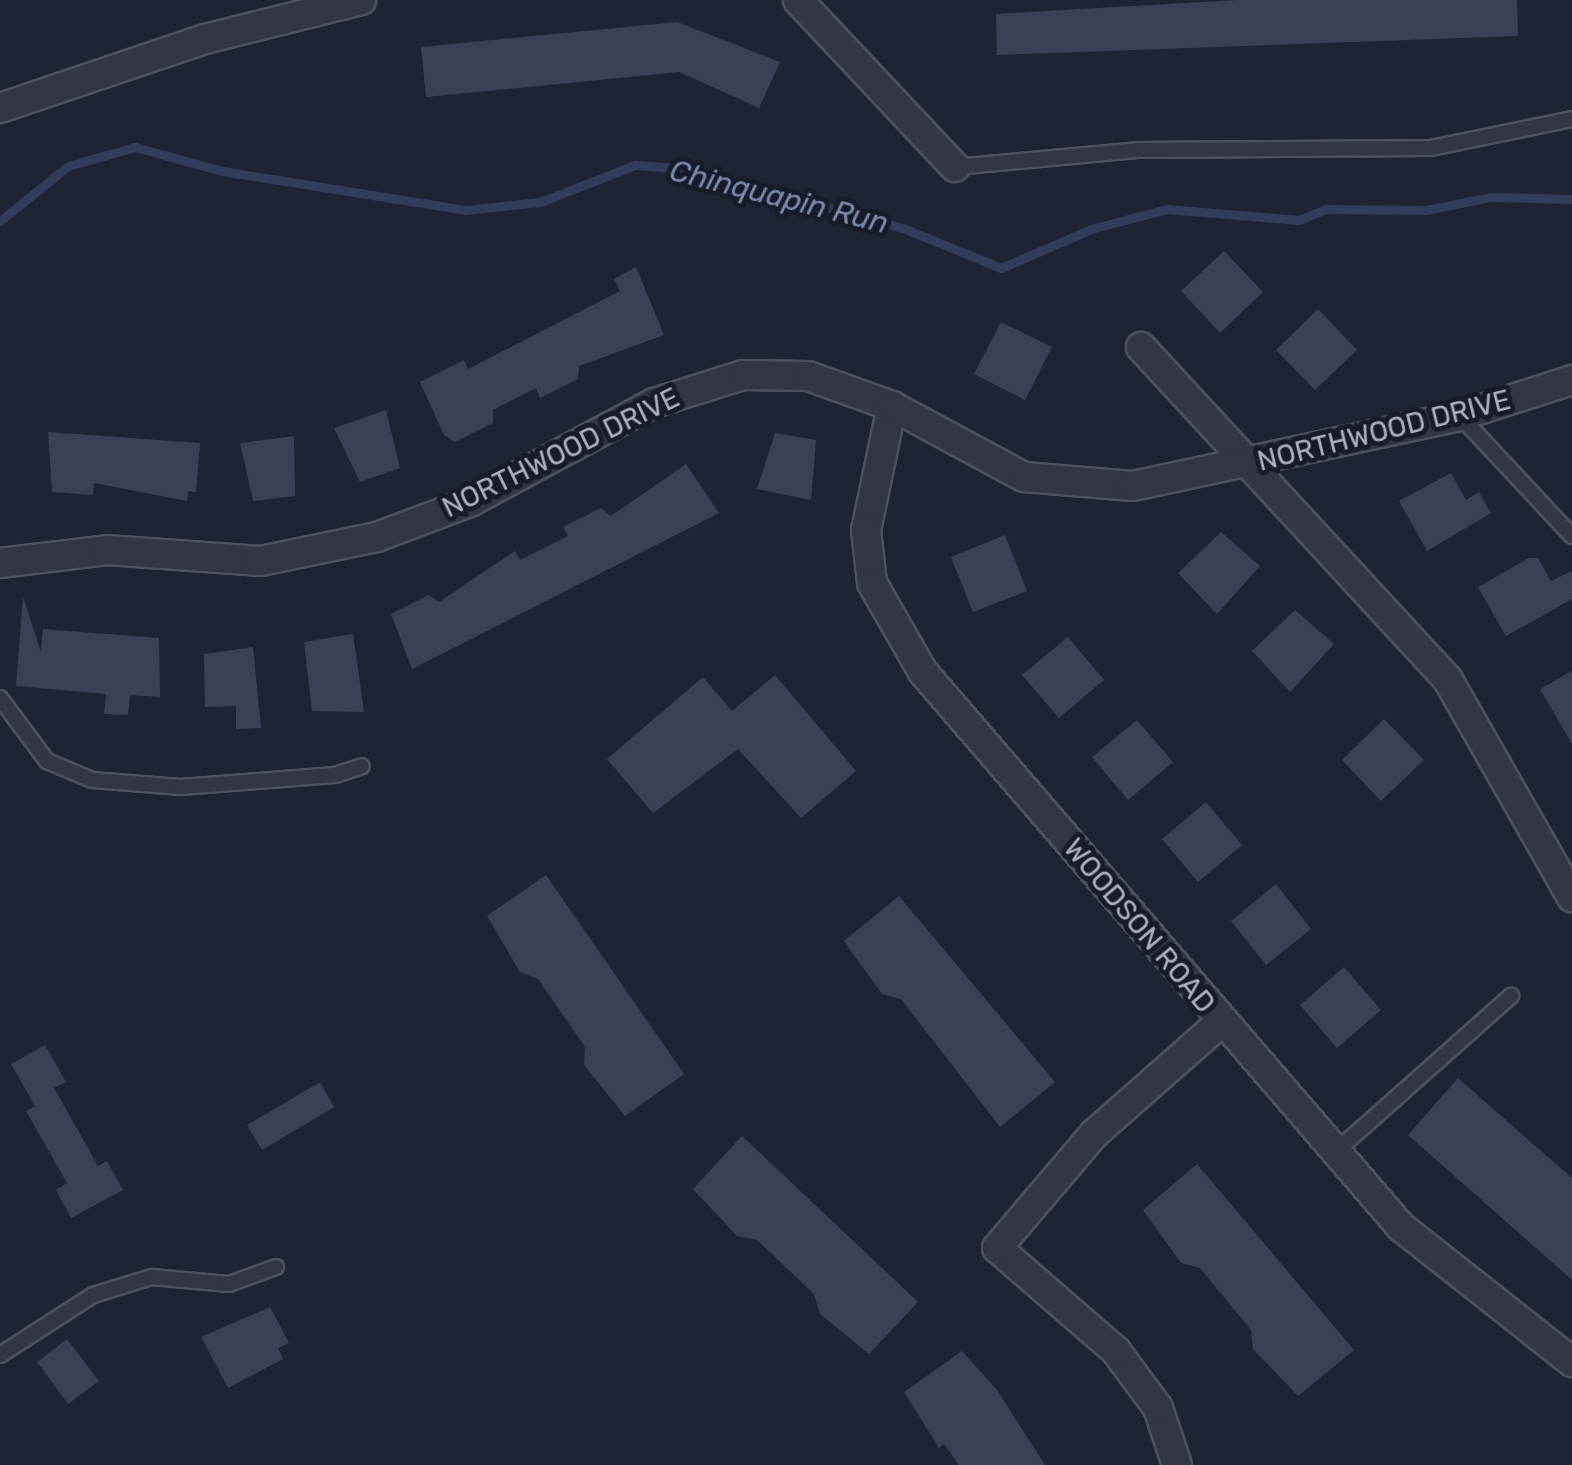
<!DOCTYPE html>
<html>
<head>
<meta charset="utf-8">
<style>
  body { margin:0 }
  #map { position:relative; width:1572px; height:1465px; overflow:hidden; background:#1f2434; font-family:Rubik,sans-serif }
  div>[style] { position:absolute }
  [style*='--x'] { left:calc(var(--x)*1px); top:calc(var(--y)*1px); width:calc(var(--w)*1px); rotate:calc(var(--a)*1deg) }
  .stream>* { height:9px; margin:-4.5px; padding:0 4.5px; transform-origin:4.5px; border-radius:4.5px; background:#333c5b }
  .building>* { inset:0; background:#3b4155 }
  .roads { filter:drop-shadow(2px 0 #4d5160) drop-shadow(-2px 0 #4d5160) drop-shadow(0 2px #4d5160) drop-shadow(0 -2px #4d5160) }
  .lane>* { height:14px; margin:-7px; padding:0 7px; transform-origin:7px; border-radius:7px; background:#323645 }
  .street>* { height:28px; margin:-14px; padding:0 14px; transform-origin:14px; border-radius:14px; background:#323645 }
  span { translate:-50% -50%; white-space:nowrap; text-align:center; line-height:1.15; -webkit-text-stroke:10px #181c29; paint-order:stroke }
  .street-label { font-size:28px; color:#acb0c2 }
  .water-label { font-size:30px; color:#7c88af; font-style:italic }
</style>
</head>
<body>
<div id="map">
  <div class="stream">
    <div style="--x:0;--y:221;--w:87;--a:-39"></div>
    <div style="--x:68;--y:166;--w:70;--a:-15.8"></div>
    <div style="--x:135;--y:147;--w:90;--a:15.4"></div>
    <div style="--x:222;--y:171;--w:247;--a:9.1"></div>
    <div style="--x:466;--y:210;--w:74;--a:-6.2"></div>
    <div style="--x:540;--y:202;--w:102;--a:-21.3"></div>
    <div style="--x:635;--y:165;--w:56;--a:4.1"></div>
    <div style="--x:691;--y:169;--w:220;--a:15.6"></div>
    <div style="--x:903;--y:228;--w:106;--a:22.2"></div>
    <div style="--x:1001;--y:268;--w:98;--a:-23.4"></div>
    <div style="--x:1091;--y:229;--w:79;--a:-14.7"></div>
    <div style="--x:1167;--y:209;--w:132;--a:4.8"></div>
    <div style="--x:1299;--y:220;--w:29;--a:-22"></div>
    <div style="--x:1326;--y:209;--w:100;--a:0.6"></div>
    <div style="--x:1426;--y:210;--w:65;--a:-11.5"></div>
    <div style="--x:1490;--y:197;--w:82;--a:1.4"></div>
  </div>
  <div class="building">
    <div style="clip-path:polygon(1237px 0,1517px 0,1518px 36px,997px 55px,996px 14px)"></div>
    <div style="clip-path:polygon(677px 22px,780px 62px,759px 108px,679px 72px,426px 97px,421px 47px)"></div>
    <div style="clip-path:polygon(1224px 251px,1263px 292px,1220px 333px,1181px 291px)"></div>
    <div style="clip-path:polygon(636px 267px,664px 335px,579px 366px,578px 379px,540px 398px,536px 388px,493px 410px,493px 423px,455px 442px,444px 435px,420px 382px,464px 360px,468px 369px,620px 291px,614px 279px)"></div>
    <div style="clip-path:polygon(1318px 309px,1357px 350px,1315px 390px,1276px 350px)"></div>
    <div style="clip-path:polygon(1001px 322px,1052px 347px,1025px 400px,974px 374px)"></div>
    <div style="clip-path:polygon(386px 410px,400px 468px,360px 482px,334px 428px)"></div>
    <div style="clip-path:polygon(48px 432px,200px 443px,196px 492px,188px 491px,187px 501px,94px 483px,93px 495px,52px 492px)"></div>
    <div style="clip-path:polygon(775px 433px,816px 440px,811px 500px,757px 489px)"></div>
    <div style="clip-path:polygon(294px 436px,295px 496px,253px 501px,240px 443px)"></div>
    <div style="clip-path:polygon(686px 464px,719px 513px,412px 669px,391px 614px,429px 595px,439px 602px,515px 551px,520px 560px,568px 536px,563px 527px,601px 508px,611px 516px)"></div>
    <div style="clip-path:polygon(1451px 473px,1466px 500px,1479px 492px,1491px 513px,1427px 551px,1399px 501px)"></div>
    <div style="clip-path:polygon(1221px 532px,1260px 566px,1217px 614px,1178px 573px)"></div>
    <div style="clip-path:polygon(1005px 535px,1027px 591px,973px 612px,951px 557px)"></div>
    <div style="clip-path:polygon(1529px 558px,1538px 558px,1551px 581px,1572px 571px,1572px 599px,1506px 636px,1478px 587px)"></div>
    <div style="clip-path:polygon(23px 597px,41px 652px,43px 629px,159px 638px,160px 697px,130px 695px,128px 715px,104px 714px,106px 694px,16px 686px)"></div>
    <div style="clip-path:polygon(1295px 610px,1334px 644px,1290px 692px,1252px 651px)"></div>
    <div style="clip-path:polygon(353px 634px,364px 712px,312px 711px,304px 642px)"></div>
    <div style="clip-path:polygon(1068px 637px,1104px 680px,1059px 718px,1022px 675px)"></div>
    <div style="clip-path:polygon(253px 647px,261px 728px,236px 729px,236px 706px,205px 707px,204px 654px)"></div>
    <div style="clip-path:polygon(1572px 671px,1572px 744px,1540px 689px)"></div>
    <div style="clip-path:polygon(775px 675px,856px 771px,801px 818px,738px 749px,653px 813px,607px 759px,703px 677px,732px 711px)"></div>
    <div style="clip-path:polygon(1384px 719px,1424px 760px,1381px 801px,1342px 760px)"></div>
    <div style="clip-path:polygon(1137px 720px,1173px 762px,1128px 800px,1092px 757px)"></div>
    <div style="clip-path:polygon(1206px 802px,1242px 845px,1198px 882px,1162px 839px)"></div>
    <div style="clip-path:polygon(546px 875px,684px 1074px,625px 1116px,584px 1065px,585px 1047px,561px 1012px,538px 979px,520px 972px,487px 916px)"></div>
    <div style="clip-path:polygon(1276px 884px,1311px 929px,1266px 965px,1231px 921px)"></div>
    <div style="clip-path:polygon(899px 896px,1055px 1082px,1000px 1127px,901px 999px,882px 994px,844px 941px)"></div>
    <div style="clip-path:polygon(1344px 967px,1381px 1010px,1337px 1048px,1300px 1005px)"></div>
    <div style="clip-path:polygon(45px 1045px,66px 1082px,54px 1088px,98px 1166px,107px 1161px,123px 1190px,71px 1218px,56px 1190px,67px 1183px,26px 1111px,35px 1106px,11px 1064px)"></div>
    <div style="clip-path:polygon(1458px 1078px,1572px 1178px,1572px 1280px,1408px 1135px)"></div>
    <div style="clip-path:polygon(320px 1082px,334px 1107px,262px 1150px,247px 1125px)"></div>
    <div style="clip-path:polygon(742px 1136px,918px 1302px,869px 1354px,820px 1314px,814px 1294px,757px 1240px,737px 1236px,693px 1189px)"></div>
    <div style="clip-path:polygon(1197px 1164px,1354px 1350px,1298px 1396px,1253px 1349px,1251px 1330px,1200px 1268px,1181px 1263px,1143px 1210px)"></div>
    <div style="clip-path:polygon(270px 1307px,289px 1343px,278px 1348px,283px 1359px,228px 1388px,201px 1337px)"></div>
    <div style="clip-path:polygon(67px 1339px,99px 1381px,68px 1404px,37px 1362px)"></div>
    <div style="clip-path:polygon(962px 1351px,997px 1390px,1045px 1465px,959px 1465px,944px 1444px,939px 1448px,904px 1392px)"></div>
  </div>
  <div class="roads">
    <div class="lane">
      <div style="--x:955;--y:167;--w:183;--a:-5.3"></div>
      <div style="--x:1137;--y:150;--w:294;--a:-0.4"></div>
      <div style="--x:1431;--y:148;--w:144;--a:-11.6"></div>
      <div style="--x:1460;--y:416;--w:164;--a:47"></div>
      <div style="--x:0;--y:698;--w:79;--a:53.3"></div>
      <div style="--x:47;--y:761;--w:49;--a:22.9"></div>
      <div style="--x:92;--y:780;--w:89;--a:4.5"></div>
      <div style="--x:181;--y:787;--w:154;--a:-4.5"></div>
      <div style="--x:335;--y:775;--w:28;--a:-18"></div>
      <div style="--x:1334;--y:1153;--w:237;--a:-41.6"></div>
      <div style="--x:0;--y:1355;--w:111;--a:-32.8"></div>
      <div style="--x:93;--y:1295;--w:62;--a:-17"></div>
      <div style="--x:152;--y:1277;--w:77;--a:5.2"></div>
      <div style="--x:229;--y:1284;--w:50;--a:-19.9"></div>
    </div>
    <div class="street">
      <div style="--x:798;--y:0;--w:229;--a:46.8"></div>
      <div style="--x:0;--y:108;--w:216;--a:-18.6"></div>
      <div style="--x:205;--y:39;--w:161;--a:-14"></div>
      <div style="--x:1141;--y:347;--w:453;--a:47.3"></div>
      <div style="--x:1448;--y:680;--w:250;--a:60.3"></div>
      <div style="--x:892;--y:406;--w:127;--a:101.8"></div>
      <div style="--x:866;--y:530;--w:53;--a:83.5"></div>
      <div style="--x:872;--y:583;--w:103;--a:60.2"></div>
      <div style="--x:923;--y:672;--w:732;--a:49.26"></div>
      <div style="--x:1401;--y:1227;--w:218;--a:38.3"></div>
      <div style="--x:0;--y:563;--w:108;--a:-6.9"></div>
      <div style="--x:107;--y:550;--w:154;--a:4.1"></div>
      <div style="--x:261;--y:561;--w:118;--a:-11.7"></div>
      <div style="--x:377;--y:537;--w:99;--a:-20.6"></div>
      <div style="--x:470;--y:502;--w:209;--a:-28.3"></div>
      <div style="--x:654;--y:403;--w:93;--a:-17.5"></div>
      <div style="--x:743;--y:375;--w:65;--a:0.9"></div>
      <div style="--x:808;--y:376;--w:89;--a:19.7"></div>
      <div style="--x:892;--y:406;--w:150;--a:28.3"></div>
      <div style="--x:1024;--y:477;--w:109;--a:4.7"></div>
      <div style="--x:1133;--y:486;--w:334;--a:-12.1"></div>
      <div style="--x:1460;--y:416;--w:118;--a:-17.8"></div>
      <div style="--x:1177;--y:1465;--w:60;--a:-108.4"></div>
      <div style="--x:1158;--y:1408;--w:71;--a:-126.4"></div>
      <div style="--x:1116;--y:1351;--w:157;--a:-139.1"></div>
      <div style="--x:997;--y:1248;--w:150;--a:-49.6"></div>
      <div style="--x:1094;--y:1134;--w:169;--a:-41.4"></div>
    </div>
  </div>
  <div class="street-label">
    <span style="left:1384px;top:431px;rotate:-14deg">NORTHWOOD DRIVE</span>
    <span style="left:561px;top:453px;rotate:-26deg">NORTHWOOD DRIVE</span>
    <span style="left:1139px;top:926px;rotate:50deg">WOODSON ROAD</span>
  </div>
  <div class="water-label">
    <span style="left:779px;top:197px;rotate:14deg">Chinquapin Run</span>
  </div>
</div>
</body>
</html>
